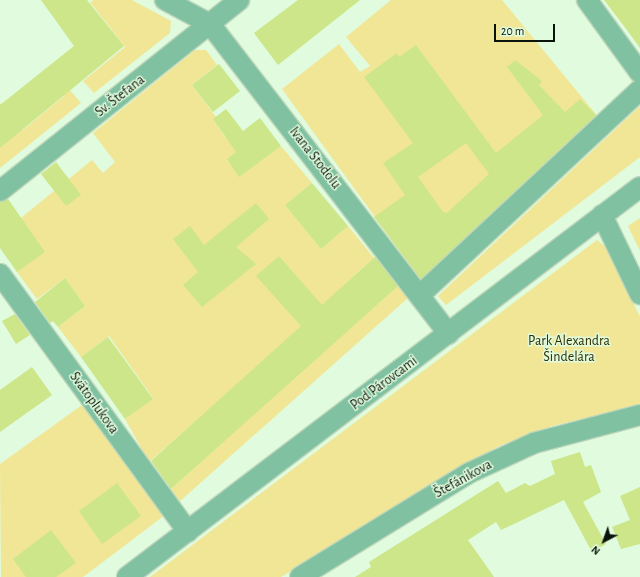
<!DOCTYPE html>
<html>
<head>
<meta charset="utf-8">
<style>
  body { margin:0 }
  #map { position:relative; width:640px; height:577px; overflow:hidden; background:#e0fbdd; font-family:"Alegreya Sans",sans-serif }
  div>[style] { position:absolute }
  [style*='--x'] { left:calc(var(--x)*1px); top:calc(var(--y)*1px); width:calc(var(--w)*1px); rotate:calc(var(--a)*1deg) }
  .green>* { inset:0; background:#f1e696 }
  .building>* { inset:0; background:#cce689 }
  .roads { filter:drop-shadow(1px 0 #bed6bb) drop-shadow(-1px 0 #bed6bb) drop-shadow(0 1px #bed6bb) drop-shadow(0 -1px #bed6bb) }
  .street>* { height:20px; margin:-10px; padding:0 10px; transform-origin:10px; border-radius:10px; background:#7fc1a1 }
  span { translate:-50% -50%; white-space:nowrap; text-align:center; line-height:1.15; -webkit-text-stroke:3px #e0fbdd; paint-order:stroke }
  .street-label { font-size:14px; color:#0b140a }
  .park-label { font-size:14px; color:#342e01 }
  .north { position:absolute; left:584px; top:521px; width:40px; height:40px; -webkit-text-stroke:3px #e0fbdd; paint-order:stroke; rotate:221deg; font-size:11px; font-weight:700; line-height:16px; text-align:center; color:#0b140a }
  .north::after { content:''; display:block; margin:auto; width:14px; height:18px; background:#0b140a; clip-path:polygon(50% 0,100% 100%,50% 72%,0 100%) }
  .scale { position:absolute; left:494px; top:24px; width:61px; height:18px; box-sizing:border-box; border:2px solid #0b140a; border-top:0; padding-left:5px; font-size:12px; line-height:14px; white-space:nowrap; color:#0b140a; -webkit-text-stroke:3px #e0fbdd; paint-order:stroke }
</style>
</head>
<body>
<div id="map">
  <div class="green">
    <div style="clip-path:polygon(94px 0,132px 0,171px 21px,170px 33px,94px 93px,83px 81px,125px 47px,90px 2px)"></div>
    <div style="clip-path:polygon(391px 0,502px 0,599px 118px,509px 198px,511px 202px,423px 283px,282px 89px,339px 44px,360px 72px,370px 66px,346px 37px)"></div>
    <div style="clip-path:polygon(195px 50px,206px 50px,217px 65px,192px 85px,216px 117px,213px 119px,225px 137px,240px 149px,227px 159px,239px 176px,281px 146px,312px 183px,285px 205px,321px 249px,348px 226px,374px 258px,345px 284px,368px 312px,399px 285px,409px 297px,179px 502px,170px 490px,221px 444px,198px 419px,149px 462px,125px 419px,153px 398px,109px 336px,81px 357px,58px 327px,85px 306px,65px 278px,37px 299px,17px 272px,21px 218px,92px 160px,103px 173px,115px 162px,93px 133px)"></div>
    <div style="clip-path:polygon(51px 68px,81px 103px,0 168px,0 103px,23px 130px,64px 96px,43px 70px)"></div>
    <div style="clip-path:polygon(640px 106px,640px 157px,446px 305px,438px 296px)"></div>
    <div style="clip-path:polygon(640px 218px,640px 251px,628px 226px)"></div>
    <div style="clip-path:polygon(597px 240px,607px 248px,640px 317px,640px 405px,552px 426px,499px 446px,281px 577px,150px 577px)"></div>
    <div style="clip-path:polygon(82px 405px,165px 515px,83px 577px,1px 577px,0 464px)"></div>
  </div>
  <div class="building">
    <div style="clip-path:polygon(41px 0,87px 0,124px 46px,0 148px,0 105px,74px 46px)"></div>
    <div style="clip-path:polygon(298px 0,360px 0,278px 65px,254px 33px)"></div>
    <div style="clip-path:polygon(604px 0,640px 0,640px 48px,627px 30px)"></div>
    <div style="clip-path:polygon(evenodd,416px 45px,496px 153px,543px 115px,507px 67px,515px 60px,542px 81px,539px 85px,565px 112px,580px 99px,596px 115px,421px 279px,374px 217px,405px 195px,383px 163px,413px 143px,364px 77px,397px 53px,399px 57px,416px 45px,466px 143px,489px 174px,447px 213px,443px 212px,418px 177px,466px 143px)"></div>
    <div style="clip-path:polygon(219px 64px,240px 91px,213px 112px,192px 85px)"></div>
    <div style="clip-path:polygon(226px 109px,243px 131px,260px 118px,281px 146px,239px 177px,227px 159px,236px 152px,213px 119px)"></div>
    <div style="clip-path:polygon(56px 162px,81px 195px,66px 206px,41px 174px)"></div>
    <div style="clip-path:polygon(312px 183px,348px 226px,321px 249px,285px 205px)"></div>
    <div style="clip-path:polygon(8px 199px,45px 252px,17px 272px,0 248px,0 202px)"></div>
    <div style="clip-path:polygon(256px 203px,269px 219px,236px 247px,256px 264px,202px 307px,183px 285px,198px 272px,173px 239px,190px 226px,204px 245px)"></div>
    <div style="clip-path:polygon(279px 256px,322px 305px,375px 257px,398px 286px,171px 489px,151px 461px,301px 326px,256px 276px)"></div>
    <div style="clip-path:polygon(65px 278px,85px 306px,58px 327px,53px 321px,50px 323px,35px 302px)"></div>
    <div style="clip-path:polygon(15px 314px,30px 335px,16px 344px,2px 321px)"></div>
    <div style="clip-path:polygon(108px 337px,153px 399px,125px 419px,81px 357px)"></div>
    <div style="clip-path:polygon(32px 367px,52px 395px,0 432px,0 390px)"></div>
    <div style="clip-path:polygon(580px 452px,585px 467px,591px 465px,601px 492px,583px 502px,606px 544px,592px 552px,564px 500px,501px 530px,496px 522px,468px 540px,494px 577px,355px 577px,371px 567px,369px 562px,498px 481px,506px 493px,525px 483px,530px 486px,555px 474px,551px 461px)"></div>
    <div style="clip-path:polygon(117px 483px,141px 516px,102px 544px,79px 511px)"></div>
    <div style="clip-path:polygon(640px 487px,640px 544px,621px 549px,612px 527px,630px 520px,620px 496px)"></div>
    <div style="clip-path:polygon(51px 530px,76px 563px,56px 577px,26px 577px,13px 559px)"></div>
  </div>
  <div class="roads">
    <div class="street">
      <div style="--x:165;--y:0;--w:51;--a:28.1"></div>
      <div style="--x:210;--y:24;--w:391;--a:52.4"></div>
      <div style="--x:587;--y:0;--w:90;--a:54"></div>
      <div style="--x:0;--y:191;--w:306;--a:-38.6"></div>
      <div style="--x:602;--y:215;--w:88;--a:64.3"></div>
      <div style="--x:0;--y:274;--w:319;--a:53.9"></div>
      <div style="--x:421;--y:294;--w:299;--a:-43"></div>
      <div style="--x:127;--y:577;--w:644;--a:-37.24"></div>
      <div style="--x:300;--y:577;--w:198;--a:-31.6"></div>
      <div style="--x:469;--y:473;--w:72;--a:-24.8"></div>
      <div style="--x:534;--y:443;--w:110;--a:-14.8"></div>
    </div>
  </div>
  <div class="street-label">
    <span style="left:120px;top:96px;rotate:-38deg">Sv. Štefana</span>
    <span style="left:315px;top:158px;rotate:52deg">Ivana Stodolu</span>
    <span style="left:384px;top:383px;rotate:-37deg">Pod Párovcami</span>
    <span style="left:94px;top:403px;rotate:54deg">Svätoplukova</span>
    <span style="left:463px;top:479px;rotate:-29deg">Štefánikova</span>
  </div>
  <div class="park-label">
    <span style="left:569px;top:349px">Park Alexandra<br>Šindelára</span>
  </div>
  <div class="north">N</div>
  <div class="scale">20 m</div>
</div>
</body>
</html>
